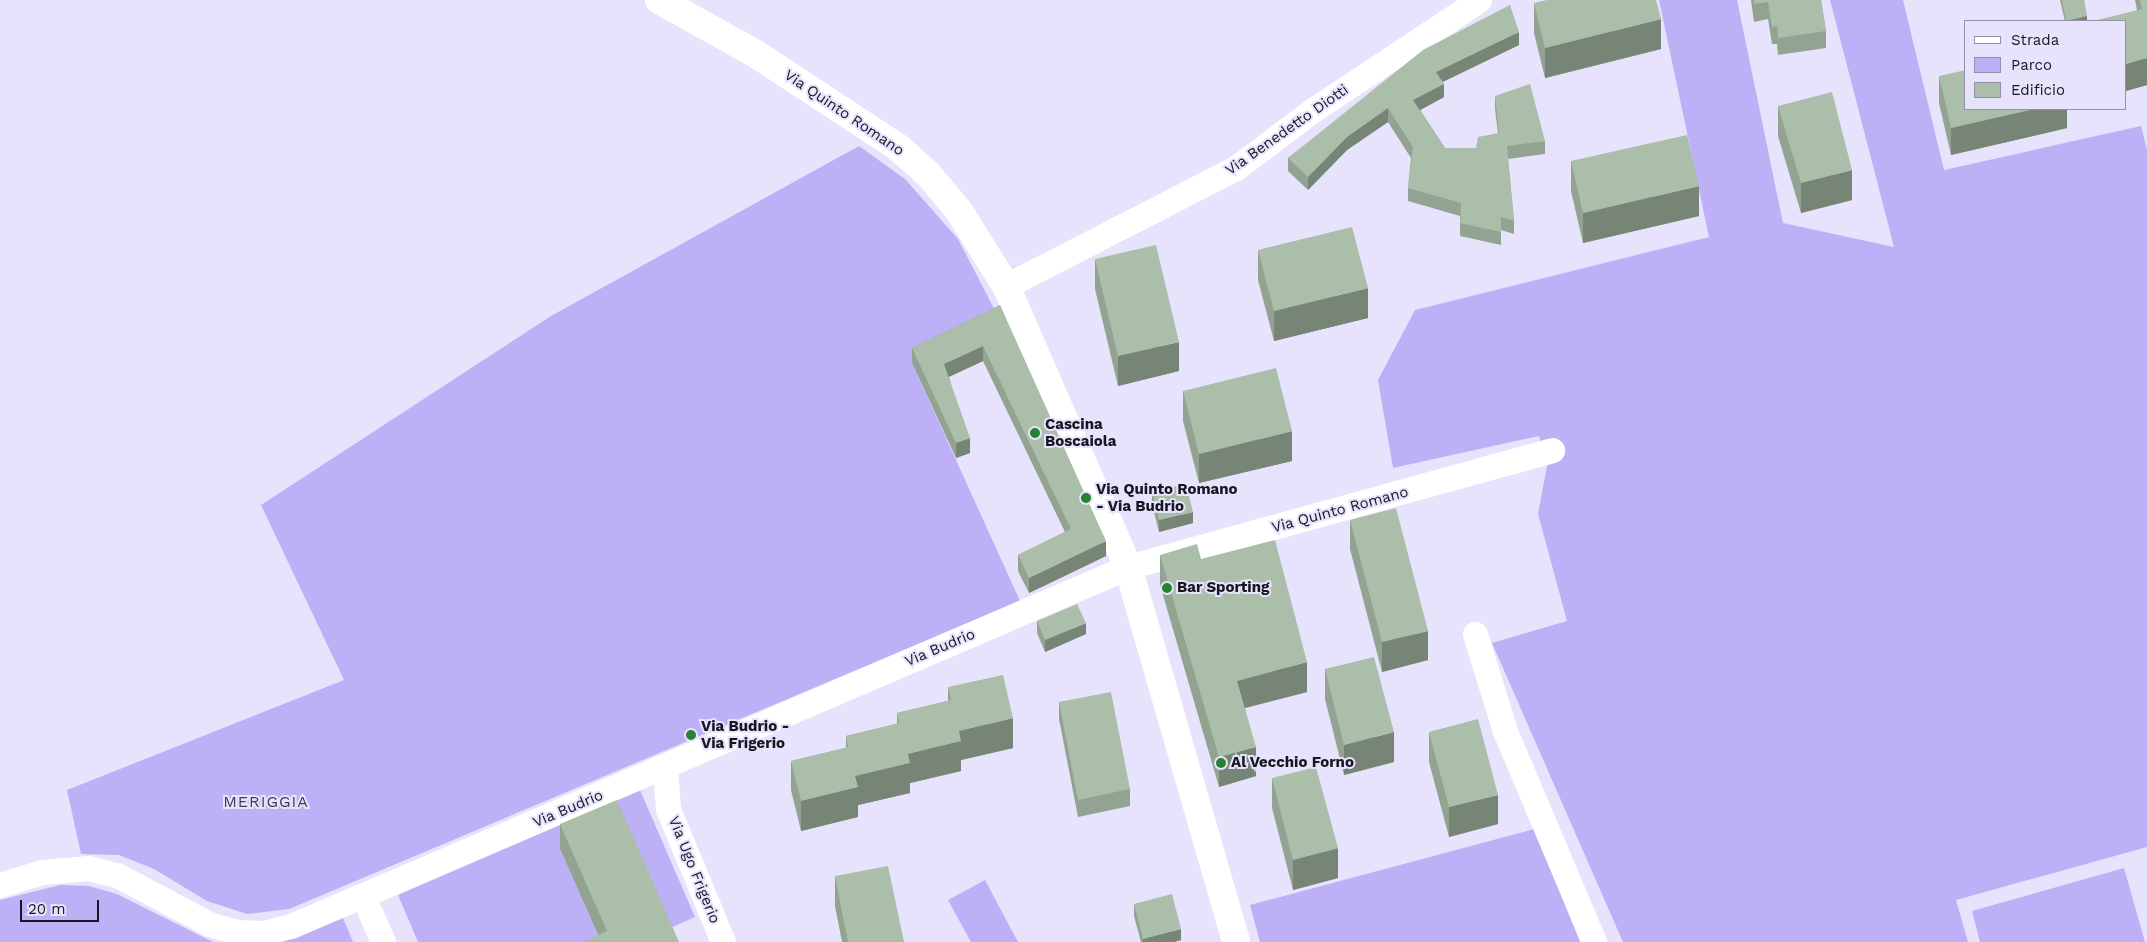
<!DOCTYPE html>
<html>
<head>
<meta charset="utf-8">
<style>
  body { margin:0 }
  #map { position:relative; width:2147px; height:942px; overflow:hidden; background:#e7e3fd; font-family:"Work Sans",sans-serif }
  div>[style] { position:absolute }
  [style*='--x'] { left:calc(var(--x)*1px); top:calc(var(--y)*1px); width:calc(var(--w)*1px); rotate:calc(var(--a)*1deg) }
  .green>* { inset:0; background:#bdb0f7 }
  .minor>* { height:25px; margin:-12.5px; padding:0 12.5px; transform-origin:12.5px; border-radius:12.5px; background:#fff }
  .tertiary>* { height:28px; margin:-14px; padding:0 14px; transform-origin:14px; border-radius:14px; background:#fff }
  .wall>* { inset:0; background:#92a392 }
  .shaded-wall>* { inset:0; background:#778577 }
  .building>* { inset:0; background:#aabeaa }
  .dots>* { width:14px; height:14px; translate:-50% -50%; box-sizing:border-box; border:2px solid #e7e3fd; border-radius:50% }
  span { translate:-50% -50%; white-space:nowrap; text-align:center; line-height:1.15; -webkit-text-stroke:4px #e7e3fd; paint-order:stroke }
  .street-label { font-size:15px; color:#181720 }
  .poi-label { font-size:15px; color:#181720; font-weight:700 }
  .left { translate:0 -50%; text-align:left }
  .neighbourhood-label { font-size:16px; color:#3f3b50; letter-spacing:1px }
  .legend { position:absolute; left:1964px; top:20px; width:162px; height:90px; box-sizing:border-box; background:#e7e3fd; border:1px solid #9491a5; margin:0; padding:6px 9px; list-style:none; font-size:15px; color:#181720 }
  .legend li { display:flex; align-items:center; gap:10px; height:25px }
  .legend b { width:25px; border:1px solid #9491a5 }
  .scale { position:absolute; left:20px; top:900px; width:79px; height:22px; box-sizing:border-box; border:2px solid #181720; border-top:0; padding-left:6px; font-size:15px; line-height:18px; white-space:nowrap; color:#181720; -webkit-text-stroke:4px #e7e3fd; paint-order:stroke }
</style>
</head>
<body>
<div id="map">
  <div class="green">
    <div style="clip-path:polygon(1659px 0,1737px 0,1783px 223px,1894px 247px,1830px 0,1903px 0,1944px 170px,2141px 126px,2147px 150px,2147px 847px,1956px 900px,1968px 942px,1623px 942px,1492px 643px,1567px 621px,1538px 514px,1547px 466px,1539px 436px,1393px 468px,1378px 380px,1415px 310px,1709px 237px)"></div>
    <div style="clip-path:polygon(859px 146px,905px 179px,958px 239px,1000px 320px,912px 363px,1020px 601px,289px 909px,247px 914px,207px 901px,154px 869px,119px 855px,81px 854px,67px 790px,344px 680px,261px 505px,551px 316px)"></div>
    <div style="clip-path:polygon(640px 790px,695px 917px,663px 931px,560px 849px,601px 942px,418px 942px,398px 895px)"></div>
    <div style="clip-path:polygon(1534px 829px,1580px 942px,1260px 942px,1250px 905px)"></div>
    <div style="clip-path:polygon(2124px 868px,2145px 942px,1980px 942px,1972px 911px)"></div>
    <div style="clip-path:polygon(985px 880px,1018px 942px,971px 942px,948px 900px)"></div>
    <div style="clip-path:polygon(60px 885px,89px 886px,117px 894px,213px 942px,0 942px,0 900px)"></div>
    <div style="clip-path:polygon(343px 918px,353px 942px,275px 942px)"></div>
  </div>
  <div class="minor">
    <div style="--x:1006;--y:286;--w:259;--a:-27.2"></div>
    <div style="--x:1236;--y:168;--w:96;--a:-37"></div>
    <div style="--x:1313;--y:110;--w:199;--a:-33.5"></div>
    <div style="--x:1475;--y:634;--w:102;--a:72.8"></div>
    <div style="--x:1505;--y:731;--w:229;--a:67.1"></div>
    <div style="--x:665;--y:768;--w:41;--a:85.8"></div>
    <div style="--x:668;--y:809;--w:144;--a:67.5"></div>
    <div style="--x:0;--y:885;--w:44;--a:-17.2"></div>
    <div style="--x:42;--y:872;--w:46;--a:-5"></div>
    <div style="--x:88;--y:868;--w:30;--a:14"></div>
    <div style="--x:117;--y:875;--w:104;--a:28"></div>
    <div style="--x:209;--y:924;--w:29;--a:16"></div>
    <div style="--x:237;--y:932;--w:27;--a:2"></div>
    <div style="--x:264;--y:933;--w:28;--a:-15"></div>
    <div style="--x:291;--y:926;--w:911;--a:-23.22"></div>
    <div style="--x:1128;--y:567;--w:440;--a:-15.4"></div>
    <div style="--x:363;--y:896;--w:50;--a:66.5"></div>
  </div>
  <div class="tertiary">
    <div style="--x:659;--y:0;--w:111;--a:29.1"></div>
    <div style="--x:756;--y:54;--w:171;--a:33.3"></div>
    <div style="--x:899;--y:148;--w:39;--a:42"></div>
    <div style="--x:928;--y:174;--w:48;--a:50"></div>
    <div style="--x:959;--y:211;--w:89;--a:57.9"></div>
    <div style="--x:1006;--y:286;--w:306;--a:66.5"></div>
    <div style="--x:1128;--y:567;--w:390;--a:73.9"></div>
  </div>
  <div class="wall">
    <div style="clip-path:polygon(1751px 0,1821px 0,1826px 31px,1826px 48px,1778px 55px,1777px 44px,1772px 44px,1768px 19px,1754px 22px)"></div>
    <div style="clip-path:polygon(2060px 0,2084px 0,2087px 21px,2065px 21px)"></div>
    <div style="clip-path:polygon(2135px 0,2147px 0,2147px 85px,2126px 91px,2126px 21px,2137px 10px)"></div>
    <div style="clip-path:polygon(1534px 3px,1661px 49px,1545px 78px,1534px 33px)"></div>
    <div style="clip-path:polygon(1510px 5px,1519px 45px,1443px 82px,1444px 97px,1420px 110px,1445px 148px,1476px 148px,1498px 133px,1495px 109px,1495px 96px,1545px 141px,1545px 154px,1508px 159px,1514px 221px,1514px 234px,1501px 230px,1501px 245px,1460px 236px,1460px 216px,1408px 201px,1408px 188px,1411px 158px,1388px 122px,1347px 150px,1308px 190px,1288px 171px,1288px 158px)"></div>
    <div style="clip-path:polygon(1939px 76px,2067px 109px,2067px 128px,1951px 155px,1939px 103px)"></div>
    <div style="clip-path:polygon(1778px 106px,1852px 200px,1801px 213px,1778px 136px)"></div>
    <div style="clip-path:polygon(1571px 161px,1699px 216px,1583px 243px,1571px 191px)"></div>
    <div style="clip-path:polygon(1258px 250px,1368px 318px,1274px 341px,1258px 280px)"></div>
    <div style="clip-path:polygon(1095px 259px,1179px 371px,1118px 386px,1095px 289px)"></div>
    <div style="clip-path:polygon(1000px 305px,1106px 556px,1029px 593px,1018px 571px,1018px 555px,1065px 532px,983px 361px,949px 377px,970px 453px,956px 458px,912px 363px,912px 348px)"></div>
    <div style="clip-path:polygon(1183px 391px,1292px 461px,1199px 483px,1183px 421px)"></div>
    <div style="clip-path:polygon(1152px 492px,1193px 523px,1159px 532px,1152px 504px)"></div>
    <div style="clip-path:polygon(1350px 520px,1428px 660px,1382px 672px,1350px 549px)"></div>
    <div style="clip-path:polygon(1160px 555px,1201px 559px,1307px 692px,1245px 708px,1256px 776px,1219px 787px,1160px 585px)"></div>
    <div style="clip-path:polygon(1037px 621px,1086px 634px,1045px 652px,1037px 633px)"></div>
    <div style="clip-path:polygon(1325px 669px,1394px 762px,1344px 775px,1325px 699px)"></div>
    <div style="clip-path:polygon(948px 687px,1013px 748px,961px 760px,961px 771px,910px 783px,910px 793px,858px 805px,858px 817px,801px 831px,791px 790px,791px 761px,846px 748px,846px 736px,897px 724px,897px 713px,948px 701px)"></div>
    <div style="clip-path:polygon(1059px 702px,1130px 789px,1130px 806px,1078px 817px,1059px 719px)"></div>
    <div style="clip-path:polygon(1429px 732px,1498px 824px,1449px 837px,1429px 762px)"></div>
    <div style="clip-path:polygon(1272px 778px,1338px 878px,1293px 890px,1272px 808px)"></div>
    <div style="clip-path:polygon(560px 824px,679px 942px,598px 935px,560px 849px)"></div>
    <div style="clip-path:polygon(835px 876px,904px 942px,842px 942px,835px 906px)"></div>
    <div style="clip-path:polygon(1134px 904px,1181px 940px,1174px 942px,1141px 942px,1134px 916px)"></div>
  </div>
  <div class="shaded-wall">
    <div style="clip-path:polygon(2087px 16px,2087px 21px,2066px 21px)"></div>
    <div style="clip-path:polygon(1661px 19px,1661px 49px,1545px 78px,1545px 48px)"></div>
    <div style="clip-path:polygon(1519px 32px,1519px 45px,1436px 85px,1436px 72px)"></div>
    <div style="clip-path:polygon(2147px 58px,2147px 85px,2126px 91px,2126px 64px)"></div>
    <div style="clip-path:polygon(1444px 84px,1444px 97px,1413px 114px,1413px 100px)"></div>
    <div style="clip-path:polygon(1388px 108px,1388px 122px,1347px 150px,1308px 190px,1308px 177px,1347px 137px)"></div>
    <div style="clip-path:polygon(2034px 109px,2067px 109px,2067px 128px,1951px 155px,1951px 128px)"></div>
    <div style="clip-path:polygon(1852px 170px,1852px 200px,1801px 213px,1801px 183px)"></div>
    <div style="clip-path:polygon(1699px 186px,1699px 216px,1583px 243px,1583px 213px)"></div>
    <div style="clip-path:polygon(1368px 288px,1368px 318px,1274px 341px,1274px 311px)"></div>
    <div style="clip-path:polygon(1179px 342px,1179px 371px,1118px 386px,1118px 356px)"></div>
    <div style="clip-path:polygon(983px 346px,983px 361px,944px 379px,944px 364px)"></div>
    <div style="clip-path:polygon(1292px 431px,1292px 461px,1199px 483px,1199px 454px)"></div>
    <div style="clip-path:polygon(970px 438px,970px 453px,956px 458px,956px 443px)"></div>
    <div style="clip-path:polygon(1193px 512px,1193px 523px,1159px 532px,1159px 520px)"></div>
    <div style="clip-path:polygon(1106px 541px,1106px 556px,1029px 593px,1029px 578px)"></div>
    <div style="clip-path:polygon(1086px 623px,1086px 634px,1045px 652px,1045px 640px)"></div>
    <div style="clip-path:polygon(1428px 631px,1428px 660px,1382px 672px,1382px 642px)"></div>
    <div style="clip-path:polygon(1307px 662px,1307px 692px,1237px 710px,1237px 681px)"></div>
    <div style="clip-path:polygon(1013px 718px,1013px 748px,961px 760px,961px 771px,910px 783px,910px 793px,858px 805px,858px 817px,801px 831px,801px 801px,855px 776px,959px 731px)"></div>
    <div style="clip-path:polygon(1394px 732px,1394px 762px,1344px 775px,1344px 745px)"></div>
    <div style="clip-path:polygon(1256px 747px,1256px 776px,1219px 787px,1219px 757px)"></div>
    <div style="clip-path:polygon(1498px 795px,1498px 824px,1449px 837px,1449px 807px)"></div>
    <div style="clip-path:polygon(1338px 848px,1338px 878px,1293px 890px,1293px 860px)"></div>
    <div style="clip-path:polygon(1181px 929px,1181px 940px,1174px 942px,1143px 942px,1143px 939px)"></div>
  </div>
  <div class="building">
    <div style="clip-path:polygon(1547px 0,1656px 0,1661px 19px,1545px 48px,1534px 3px)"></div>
    <div style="clip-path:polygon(1754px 0,1821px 0,1826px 31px,1778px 38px,1777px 26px,1772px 27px,1768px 2px,1754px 4px)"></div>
    <div style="clip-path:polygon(2062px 0,2084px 0,2087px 16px,2066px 21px)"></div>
    <div style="clip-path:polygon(2140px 0,2147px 0,2147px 58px,2126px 64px,2126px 21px,2093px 21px,2142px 9px)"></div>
    <div style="clip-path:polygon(1510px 5px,1519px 32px,1436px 72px,1444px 84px,1413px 100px,1445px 148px,1476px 148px,1478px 137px,1499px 133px,1495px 96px,1530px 84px,1545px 141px,1507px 146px,1514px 221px,1501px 217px,1501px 232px,1460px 223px,1461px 203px,1408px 188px,1413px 147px,1388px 108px,1347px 137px,1308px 177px,1288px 158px,1423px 50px)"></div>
    <div style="clip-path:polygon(1966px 70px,1966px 109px,2034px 109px,1951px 128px,1939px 76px)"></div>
    <div style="clip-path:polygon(1832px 92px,1852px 170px,1801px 183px,1778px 106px)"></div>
    <div style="clip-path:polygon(1687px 135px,1699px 186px,1583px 213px,1571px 161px)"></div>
    <div style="clip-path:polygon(1352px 227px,1368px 288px,1274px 311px,1258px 250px)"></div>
    <div style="clip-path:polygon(1156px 245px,1179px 342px,1118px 356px,1095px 259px)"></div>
    <div style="clip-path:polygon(1000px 305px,1106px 541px,1029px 578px,1018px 555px,1071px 529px,983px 346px,944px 364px,970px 438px,956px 443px,912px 348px)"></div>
    <div style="clip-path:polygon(1276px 368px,1292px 431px,1199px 454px,1183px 391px)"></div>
    <div style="clip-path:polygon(1186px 484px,1193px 512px,1159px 520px,1152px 492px)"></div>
    <div style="clip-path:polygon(1396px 508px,1428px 631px,1382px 642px,1350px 520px)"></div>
    <div style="clip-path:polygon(1275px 540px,1307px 662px,1237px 681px,1256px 747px,1219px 757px,1160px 555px,1197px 544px,1201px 559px)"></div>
    <div style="clip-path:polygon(1077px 604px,1086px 623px,1045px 640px,1037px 621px)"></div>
    <div style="clip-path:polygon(1374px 657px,1394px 732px,1344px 745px,1325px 669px)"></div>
    <div style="clip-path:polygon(1003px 675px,1013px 718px,959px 731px,961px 741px,908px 754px,910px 763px,855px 776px,858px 787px,801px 801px,791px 761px,848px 747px,846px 736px,899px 723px,897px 713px,951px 700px,948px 687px)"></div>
    <div style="clip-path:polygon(1111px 692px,1130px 789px,1078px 800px,1059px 702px)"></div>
    <div style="clip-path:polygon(1478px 719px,1498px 795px,1449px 807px,1429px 732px)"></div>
    <div style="clip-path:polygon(1316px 767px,1338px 848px,1293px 860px,1272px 778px)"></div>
    <div style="clip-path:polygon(617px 800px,679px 942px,583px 942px,607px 931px,560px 824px)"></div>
    <div style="clip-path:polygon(888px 866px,904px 942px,848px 942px,835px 876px)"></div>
    <div style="clip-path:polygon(1172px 894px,1181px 929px,1143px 939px,1134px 904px)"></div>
  </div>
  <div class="dots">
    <div style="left:1035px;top:433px;background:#268132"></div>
    <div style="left:1086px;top:498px;background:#268132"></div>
    <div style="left:1167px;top:588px;background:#268132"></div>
    <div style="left:691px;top:735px;background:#268132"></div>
    <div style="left:1221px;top:763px;background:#268132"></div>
  </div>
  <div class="street-label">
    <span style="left:844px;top:113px;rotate:34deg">Via Quinto Romano</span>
    <span style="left:1287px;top:130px;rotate:-35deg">Via Benedetto Diotti</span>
    <span style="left:1340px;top:510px;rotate:-15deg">Via Quinto Romano</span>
    <span style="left:940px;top:648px;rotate:-23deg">Via Budrio</span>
    <span style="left:568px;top:809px;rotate:-23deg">Via Budrio</span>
    <span style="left:694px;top:870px;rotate:68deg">Via Ugo Frigerio</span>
  </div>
  <div class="poi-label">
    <span class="left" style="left:1045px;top:433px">Cascina<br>Boscaiola</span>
    <span class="left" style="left:1096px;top:498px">Via Quinto Romano<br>- Via Budrio</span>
    <span class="left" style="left:1177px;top:588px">Bar Sporting</span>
    <span class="left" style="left:701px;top:735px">Via Budrio -<br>Via Frigerio</span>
    <span class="left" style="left:1231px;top:763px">Al Vecchio Forno</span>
  </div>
  <div class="neighbourhood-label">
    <span style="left:266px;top:802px">MERIGGIA</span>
  </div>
  <ul class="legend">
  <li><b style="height:6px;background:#fff"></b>Strada</li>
  <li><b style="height:14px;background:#bdb0f7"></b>Parco</li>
  <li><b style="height:14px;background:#aabeaa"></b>Edificio</li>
  </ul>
  <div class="scale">20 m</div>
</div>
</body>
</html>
